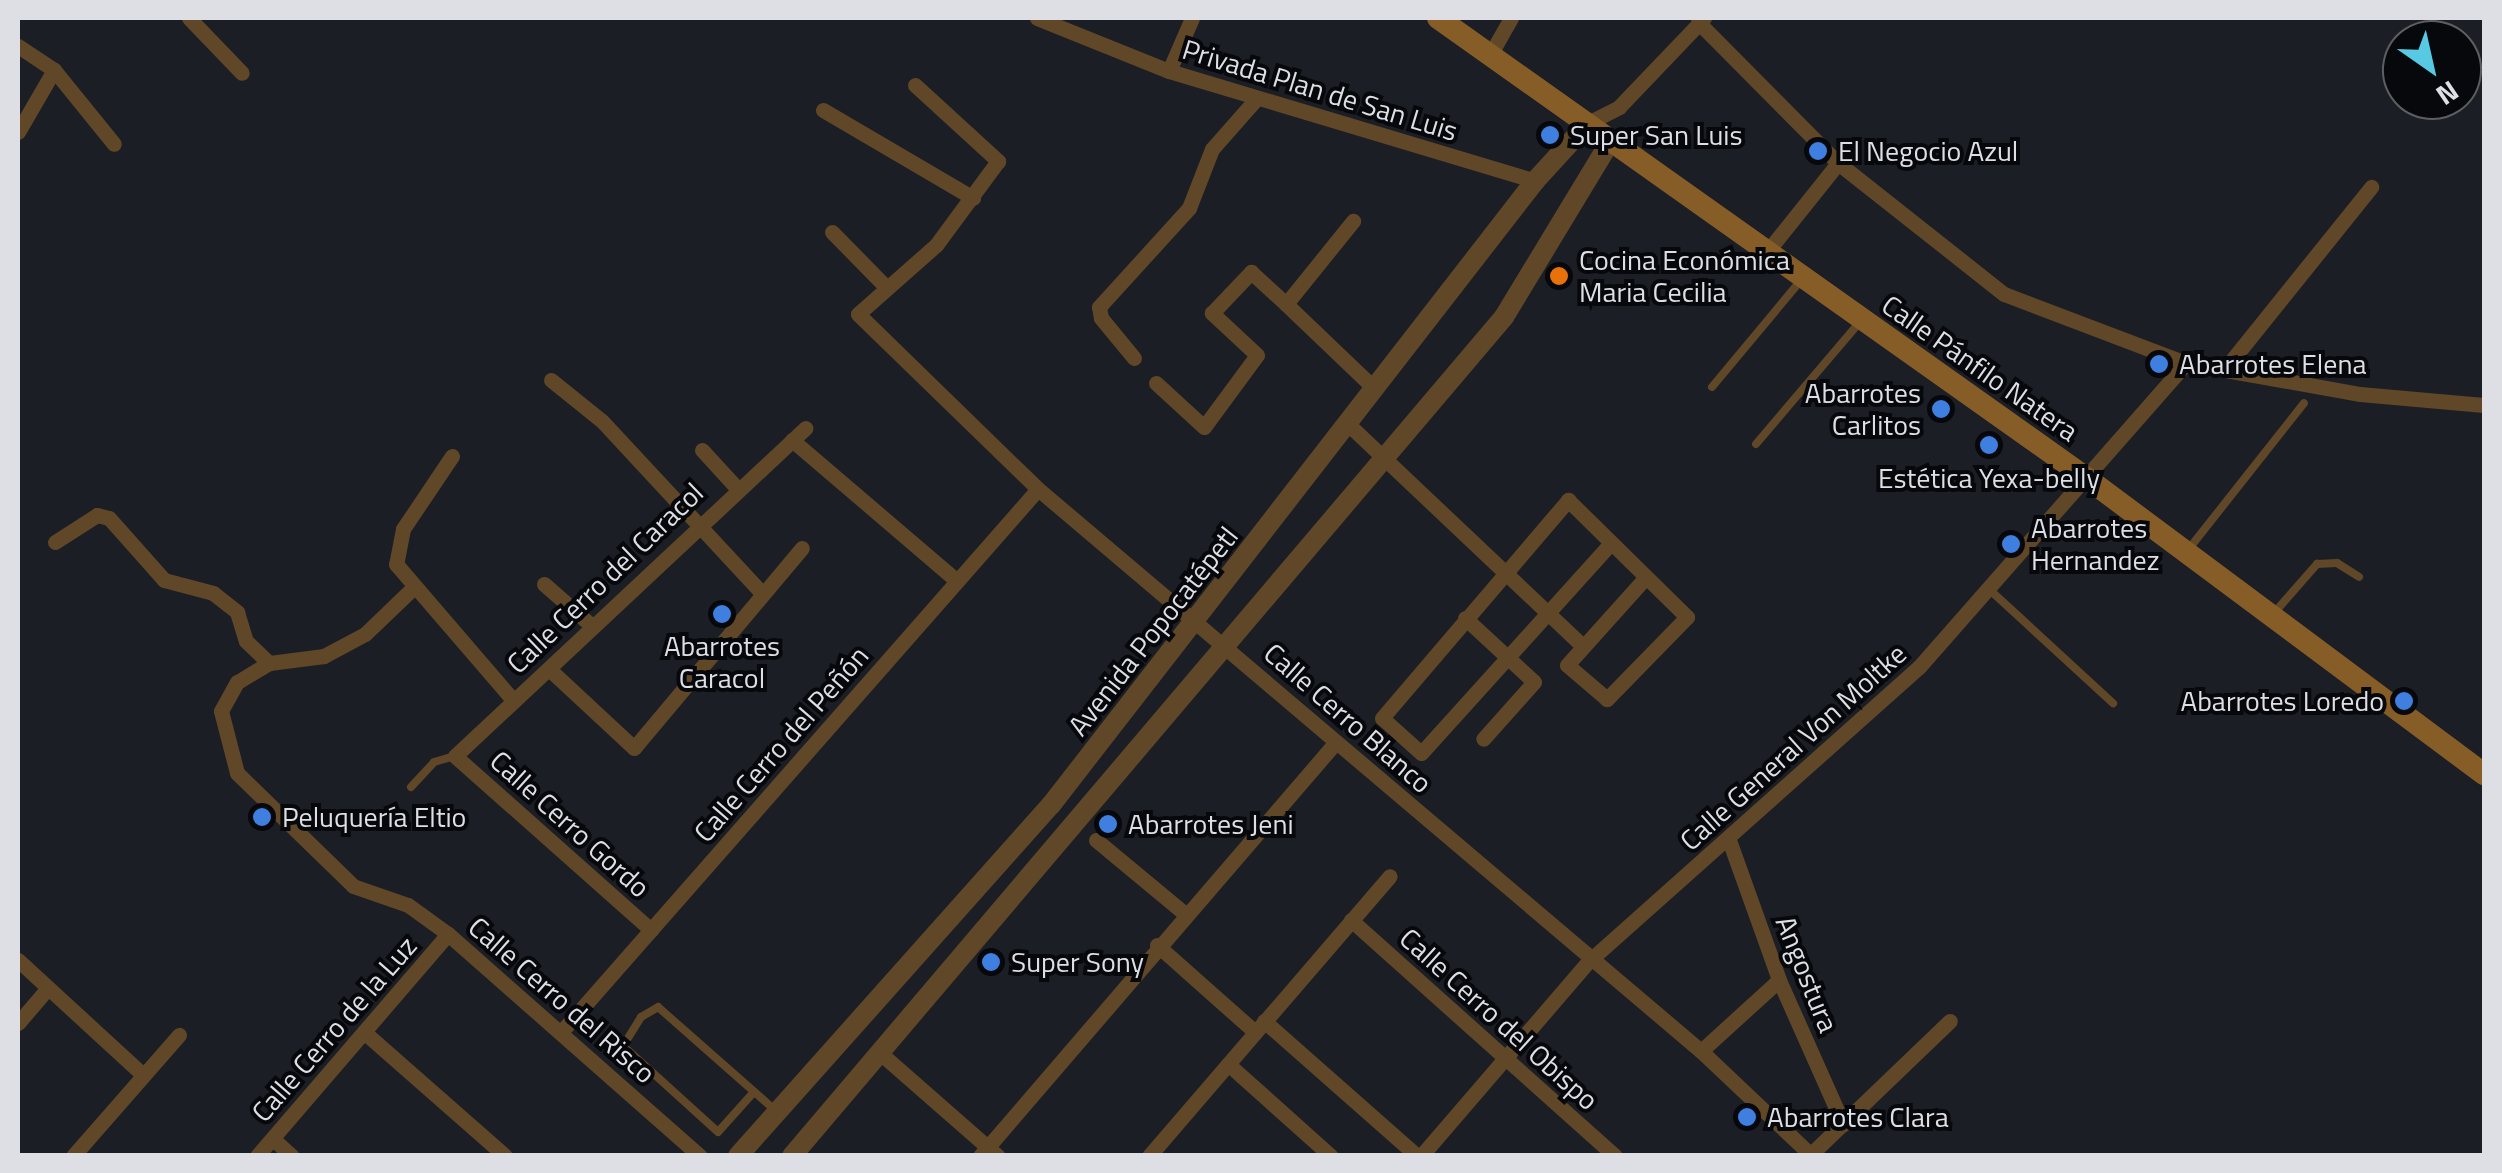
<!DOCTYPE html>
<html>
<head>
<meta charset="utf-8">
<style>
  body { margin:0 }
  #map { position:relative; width:2502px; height:1173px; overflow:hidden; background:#1c1e25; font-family:"Titillium Web",sans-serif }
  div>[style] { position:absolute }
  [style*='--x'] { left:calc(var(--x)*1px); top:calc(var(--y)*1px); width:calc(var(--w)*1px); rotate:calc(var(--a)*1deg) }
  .service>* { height:8px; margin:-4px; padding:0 4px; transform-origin:4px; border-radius:4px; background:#604727 }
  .minor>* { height:15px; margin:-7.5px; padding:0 7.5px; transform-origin:7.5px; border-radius:7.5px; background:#604727 }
  .tertiary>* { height:20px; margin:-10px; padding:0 10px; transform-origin:10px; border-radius:10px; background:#604727 }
  .secondary>* { height:22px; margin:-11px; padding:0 11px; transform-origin:11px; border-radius:11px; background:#865d27 }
  .dots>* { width:28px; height:28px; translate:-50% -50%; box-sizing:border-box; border:5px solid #07080b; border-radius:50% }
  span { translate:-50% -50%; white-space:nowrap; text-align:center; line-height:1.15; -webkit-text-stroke:8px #07080b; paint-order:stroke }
  .street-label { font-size:28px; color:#dddfe4 }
  .poi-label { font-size:28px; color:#dddfe4 }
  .left { translate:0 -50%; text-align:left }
  .right { translate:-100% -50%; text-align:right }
  .frame { position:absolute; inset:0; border:20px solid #dddfe4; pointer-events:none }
  .north { position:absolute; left:2382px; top:20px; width:100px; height:100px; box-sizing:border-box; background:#07080b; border:2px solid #5d5e62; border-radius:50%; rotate:146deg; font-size:28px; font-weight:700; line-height:40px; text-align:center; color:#dddfe4 }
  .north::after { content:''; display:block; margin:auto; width:35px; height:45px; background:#57c9e2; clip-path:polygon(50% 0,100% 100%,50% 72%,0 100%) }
</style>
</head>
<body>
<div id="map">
  <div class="service">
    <div style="--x:1712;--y:387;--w:141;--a:-50.2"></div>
    <div style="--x:1756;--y:444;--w:160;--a:-49.6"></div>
    <div style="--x:2188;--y:550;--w:187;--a:-51.7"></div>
    <div style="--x:1991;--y:591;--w:166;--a:42.6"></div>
    <div style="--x:2275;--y:612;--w:64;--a:-48.8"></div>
    <div style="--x:2317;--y:564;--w:20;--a:-3"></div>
    <div style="--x:2337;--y:563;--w:26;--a:32"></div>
    <div style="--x:411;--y:787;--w:34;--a:-47"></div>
    <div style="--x:434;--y:762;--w:22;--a:-16"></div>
    <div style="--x:753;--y:1093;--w:52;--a:131.9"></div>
    <div style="--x:718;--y:1132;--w:128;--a:-137.8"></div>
    <div style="--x:623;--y:1046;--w:34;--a:-58"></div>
    <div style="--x:641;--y:1017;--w:20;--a:-30"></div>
    <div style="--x:658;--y:1007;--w:159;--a:41.4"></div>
  </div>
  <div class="minor">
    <div style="--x:189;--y:18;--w:76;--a:46.1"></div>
    <div style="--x:1037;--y:18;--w:142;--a:21.9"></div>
    <div style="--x:1169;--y:71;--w:382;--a:16.7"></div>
    <div style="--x:1698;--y:22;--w:199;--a:45.2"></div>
    <div style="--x:1838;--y:163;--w:211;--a:38.3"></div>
    <div style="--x:2004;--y:294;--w:195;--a:20.8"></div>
    <div style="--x:2186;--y:363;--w:177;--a:10.1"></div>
    <div style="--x:2360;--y:394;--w:124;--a:5.1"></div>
    <div style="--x:18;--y:46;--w:43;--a:33.7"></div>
    <div style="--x:54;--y:70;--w:95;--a:51"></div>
    <div style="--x:1490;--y:55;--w:43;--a:-60.4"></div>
    <div style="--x:1169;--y:71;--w:58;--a:-66.5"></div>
    <div style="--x:915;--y:85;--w:113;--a:42.5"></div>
    <div style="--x:998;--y:161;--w:104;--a:126.4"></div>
    <div style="--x:936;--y:245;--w:104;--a:138.5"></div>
    <div style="--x:858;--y:314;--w:251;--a:44.2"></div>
    <div style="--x:1038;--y:489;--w:869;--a:40.29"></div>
    <div style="--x:1701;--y:1051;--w:149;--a:43.4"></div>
    <div style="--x:823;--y:110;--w:174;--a:30.4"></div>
    <div style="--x:1588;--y:123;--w:35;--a:-27"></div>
    <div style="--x:1619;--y:107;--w:123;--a:-46.3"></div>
    <div style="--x:18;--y:132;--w:72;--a:-59.9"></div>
    <div style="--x:832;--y:232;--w:76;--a:45.5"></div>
    <div style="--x:1766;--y:253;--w:115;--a:-51.3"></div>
    <div style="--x:1286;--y:304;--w:123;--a:43.7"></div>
    <div style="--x:1134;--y:358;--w:52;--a:-129.5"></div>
    <div style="--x:1101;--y:318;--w:11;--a:-100"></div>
    <div style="--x:1099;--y:307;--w:134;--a:-47.7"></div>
    <div style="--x:1189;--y:208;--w:63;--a:-68.7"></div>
    <div style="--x:1212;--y:149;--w:68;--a:-48.6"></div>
    <div style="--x:2224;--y:370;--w:235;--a:-51.2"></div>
    <div style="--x:551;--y:380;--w:65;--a:38.8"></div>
    <div style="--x:602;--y:421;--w:236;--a:47.1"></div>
    <div style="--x:1156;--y:383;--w:65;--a:42.5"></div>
    <div style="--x:1204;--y:427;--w:89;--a:-53.6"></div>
    <div style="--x:1257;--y:355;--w:62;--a:-137"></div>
    <div style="--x:1212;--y:313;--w:57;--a:-46.4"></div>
    <div style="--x:1251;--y:272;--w:47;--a:42.4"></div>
    <div style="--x:1286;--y:304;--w:107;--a:-51.1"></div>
    <div style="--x:1349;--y:425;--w:322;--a:43.4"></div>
    <div style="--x:792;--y:440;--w:217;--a:40.5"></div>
    <div style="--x:702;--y:450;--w:50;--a:47.4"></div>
    <div style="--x:452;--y:456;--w:88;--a:123.9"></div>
    <div style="--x:403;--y:529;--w:36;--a:101"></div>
    <div style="--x:396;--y:564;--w:179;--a:49.3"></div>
    <div style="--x:55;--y:542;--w:50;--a:-32.7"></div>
    <div style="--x:97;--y:515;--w:12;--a:14"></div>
    <div style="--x:109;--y:518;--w:83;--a:48.4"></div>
    <div style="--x:164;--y:580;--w:51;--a:14.9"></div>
    <div style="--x:213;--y:593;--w:31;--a:38"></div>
    <div style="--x:237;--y:612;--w:30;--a:73"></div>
    <div style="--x:246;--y:641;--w:32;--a:44"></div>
    <div style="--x:1611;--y:543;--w:283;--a:132.1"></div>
    <div style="--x:1421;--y:753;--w:52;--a:-138.1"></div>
    <div style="--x:1382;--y:718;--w:287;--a:-49.5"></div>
    <div style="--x:1568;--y:500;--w:167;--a:44.5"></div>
    <div style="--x:1687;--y:617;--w:115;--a:134.3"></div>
    <div style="--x:1607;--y:699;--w:52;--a:-139.6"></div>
    <div style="--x:1567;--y:665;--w:118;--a:-48.1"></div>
    <div style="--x:544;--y:584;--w:64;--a:41.2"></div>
    <div style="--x:414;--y:587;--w:68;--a:136.2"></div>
    <div style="--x:365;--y:634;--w:47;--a:151.8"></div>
    <div style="--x:324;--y:656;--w:55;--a:172.7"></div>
    <div style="--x:269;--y:663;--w:37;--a:149"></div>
    <div style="--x:237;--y:682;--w:33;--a:119"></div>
    <div style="--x:221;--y:711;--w:64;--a:75.5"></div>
    <div style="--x:237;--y:773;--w:162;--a:44.2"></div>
    <div style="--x:353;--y:886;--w:58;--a:19.1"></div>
    <div style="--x:408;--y:905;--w:49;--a:35.9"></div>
    <div style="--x:448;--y:934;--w:336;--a:41.4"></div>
    <div style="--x:1465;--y:618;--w:94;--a:42.8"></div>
    <div style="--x:1534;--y:682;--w:76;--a:131.8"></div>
    <div style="--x:549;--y:669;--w:116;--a:42.9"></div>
    <div style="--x:634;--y:748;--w:261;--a:-50"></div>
    <div style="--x:1096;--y:840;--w:114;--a:39.7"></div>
    <div style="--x:1729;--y:840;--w:149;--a:70.3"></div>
    <div style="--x:1779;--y:980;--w:158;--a:66"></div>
    <div style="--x:1351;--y:920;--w:354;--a:41.8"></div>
    <div style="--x:651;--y:930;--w:262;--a:-138.4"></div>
    <div style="--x:455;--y:756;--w:480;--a:-43.1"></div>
    <div style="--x:1157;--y:945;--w:131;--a:41.6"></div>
    <div style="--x:18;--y:960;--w:170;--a:42.6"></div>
    <div style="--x:1264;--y:1021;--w:204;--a:41.4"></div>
    <div style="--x:18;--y:1023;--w:46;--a:-49.4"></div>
    <div style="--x:562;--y:1031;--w:721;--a:-48.71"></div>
    <div style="--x:364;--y:1032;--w:188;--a:41.3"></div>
    <div style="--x:1701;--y:1051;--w:105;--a:-42.3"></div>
    <div style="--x:879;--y:1052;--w:158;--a:41.2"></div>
    <div style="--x:1228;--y:1064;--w:138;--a:41.8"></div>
    <div style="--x:273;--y:1139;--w:25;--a:42"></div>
    <div style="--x:73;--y:1156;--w:161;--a:-48.8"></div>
    <div style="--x:257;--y:1156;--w:293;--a:-49.3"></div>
    <div style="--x:980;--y:1156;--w:546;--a:-49.31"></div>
    <div style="--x:1149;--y:1156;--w:369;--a:-49.3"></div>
    <div style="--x:1421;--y:1156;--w:257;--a:-49.3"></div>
    <div style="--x:1589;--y:961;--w:442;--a:-41.7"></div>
    <div style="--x:1919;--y:667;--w:405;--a:-48.7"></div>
    <div style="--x:1809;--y:1156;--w:195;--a:-43.8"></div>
  </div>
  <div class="tertiary">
    <div style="--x:738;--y:1156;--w:470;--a:-48.3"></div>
    <div style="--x:1051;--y:805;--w:790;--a:-52.2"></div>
    <div style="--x:1535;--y:181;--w:79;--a:-47.6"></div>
    <div style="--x:792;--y:1156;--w:1100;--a:-49.68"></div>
    <div style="--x:1504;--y:317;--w:207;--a:-58.8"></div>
  </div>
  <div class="secondary">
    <div style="--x:1438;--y:18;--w:797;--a:35.35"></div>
    <div style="--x:2088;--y:479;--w:494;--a:36.7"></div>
  </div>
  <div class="dots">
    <div style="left:1550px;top:135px;background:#3f7fe0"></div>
    <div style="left:1818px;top:151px;background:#3f7fe0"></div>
    <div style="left:1559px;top:276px;background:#e8710a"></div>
    <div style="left:2159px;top:364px;background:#3f7fe0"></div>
    <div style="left:1941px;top:409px;background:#3f7fe0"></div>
    <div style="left:1989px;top:445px;background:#3f7fe0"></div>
    <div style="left:2011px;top:544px;background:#3f7fe0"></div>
    <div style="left:722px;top:614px;background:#3f7fe0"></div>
    <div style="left:2404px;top:701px;background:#3f7fe0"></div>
    <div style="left:262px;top:817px;background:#3f7fe0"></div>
    <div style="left:1108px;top:824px;background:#3f7fe0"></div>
    <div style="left:991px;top:962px;background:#3f7fe0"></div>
    <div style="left:1747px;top:1117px;background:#3f7fe0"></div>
  </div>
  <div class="street-label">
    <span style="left:1320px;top:90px;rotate:17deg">Privada Plan de San Luis</span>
    <span style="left:1980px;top:368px;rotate:35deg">Calle Pánfilo Natera</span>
    <span style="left:605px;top:578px;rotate:-44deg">Calle Cerro del Caracol</span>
    <span style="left:1153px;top:631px;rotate:-52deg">Avenida Popocatépetl</span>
    <span style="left:1348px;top:718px;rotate:41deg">Calle Cerro Blanco</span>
    <span style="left:781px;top:744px;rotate:-49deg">Calle Cerro del Peñón</span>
    <span style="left:1793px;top:747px;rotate:-42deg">Calle General Von Moltke</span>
    <span style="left:570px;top:824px;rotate:42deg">Calle Cerro Gordo</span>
    <span style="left:1807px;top:974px;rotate:68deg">Angostura</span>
    <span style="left:562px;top:1000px;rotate:41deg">Calle Cerro del Risco</span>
    <span style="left:1499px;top:1019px;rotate:42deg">Calle Cerro del Obispo</span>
    <span style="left:334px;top:1029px;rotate:-49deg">Calle Cerro de la Luz</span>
  </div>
  <div class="poi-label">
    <span class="left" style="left:1570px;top:135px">Super San Luis</span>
    <span class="left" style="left:1838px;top:151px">El Negocio Azul</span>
    <span class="left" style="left:1579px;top:276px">Cocina Económica<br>Maria Cecilia</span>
    <span class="left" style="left:2179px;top:364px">Abarrotes Elena</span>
    <span class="right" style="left:1921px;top:409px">Abarrotes<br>Carlitos</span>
    <span style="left:1989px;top:478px">Estética Yexa-belly</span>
    <span class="left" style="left:2031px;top:544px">Abarrotes<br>Hernandez</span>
    <span style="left:722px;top:662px">Abarrotes<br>Caracol</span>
    <span class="right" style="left:2384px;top:701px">Abarrotes Loredo</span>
    <span class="left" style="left:282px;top:817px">Peluquería Eltio</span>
    <span class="left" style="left:1128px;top:824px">Abarrotes Jeni</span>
    <span class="left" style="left:1011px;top:962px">Super Sony</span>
    <span class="left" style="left:1767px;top:1117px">Abarrotes Clara</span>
  </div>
  <div class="frame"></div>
  <div class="north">N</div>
</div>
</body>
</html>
